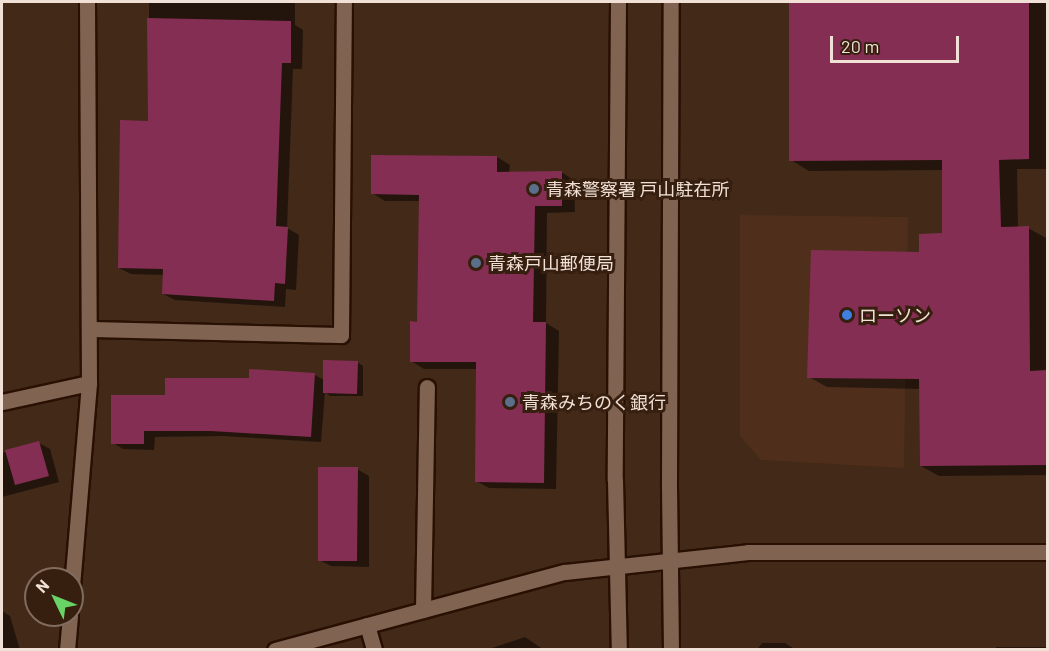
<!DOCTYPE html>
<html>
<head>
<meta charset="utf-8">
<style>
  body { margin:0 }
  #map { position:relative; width:1049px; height:651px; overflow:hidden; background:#422918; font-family:Barlow,"Noto Sans JP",sans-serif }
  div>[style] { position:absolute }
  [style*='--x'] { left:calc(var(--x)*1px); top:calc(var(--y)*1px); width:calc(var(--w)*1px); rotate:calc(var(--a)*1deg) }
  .built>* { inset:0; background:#4f2f1b }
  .shadow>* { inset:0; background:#0007 }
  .building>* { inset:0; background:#852e53 }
  .roads { filter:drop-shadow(2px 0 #281002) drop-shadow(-2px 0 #281002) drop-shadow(0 2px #281002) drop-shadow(0 -2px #281002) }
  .lane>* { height:15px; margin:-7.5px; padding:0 7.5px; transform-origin:7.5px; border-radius:7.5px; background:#816352 }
  .street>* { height:15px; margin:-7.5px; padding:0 7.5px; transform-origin:7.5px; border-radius:7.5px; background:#816352 }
  .secondary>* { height:15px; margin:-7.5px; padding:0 7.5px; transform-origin:7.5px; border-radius:7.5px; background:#816352 }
  .dots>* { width:16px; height:16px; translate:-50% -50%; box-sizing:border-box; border:3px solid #371f0f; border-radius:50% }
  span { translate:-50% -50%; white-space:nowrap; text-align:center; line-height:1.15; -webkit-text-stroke:6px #371f0f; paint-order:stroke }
  .poi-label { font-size:18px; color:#f1e0d6 }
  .left { translate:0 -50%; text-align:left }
  .frame { position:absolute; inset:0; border:3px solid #f1e0d6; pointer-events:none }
  .north { position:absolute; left:24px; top:567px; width:60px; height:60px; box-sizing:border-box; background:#371f0f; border:2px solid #816c5f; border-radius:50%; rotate:313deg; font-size:16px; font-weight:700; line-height:24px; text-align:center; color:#f1e0d6 }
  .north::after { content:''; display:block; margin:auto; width:21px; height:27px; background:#68d465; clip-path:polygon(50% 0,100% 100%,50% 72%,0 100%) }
  .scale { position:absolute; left:830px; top:36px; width:129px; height:27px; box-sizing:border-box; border:3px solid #f1e0d6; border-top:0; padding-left:8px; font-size:18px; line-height:21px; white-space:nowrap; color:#f1e0d6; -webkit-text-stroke:4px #371f0f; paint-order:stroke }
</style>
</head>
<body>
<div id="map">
  <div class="built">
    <div style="clip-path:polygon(740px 215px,908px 217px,904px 468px,761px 460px,740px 436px)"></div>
  </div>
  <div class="shadow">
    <div style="clip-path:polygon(142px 2px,295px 2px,295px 25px,303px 30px,302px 69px,293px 69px,287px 228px,299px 235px,296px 290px,286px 289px,285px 307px,175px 300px,163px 294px,164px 275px,131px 274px,119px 268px,149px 122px,149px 2px)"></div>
    <div style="clip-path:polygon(790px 2px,1048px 2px,1047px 169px,1017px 169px,1018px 228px,1028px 228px,1046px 238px,1048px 475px,939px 476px,921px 466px,921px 389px,827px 387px,809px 377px,920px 253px,943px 235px,944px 170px,809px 171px,791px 160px)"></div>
    <div style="clip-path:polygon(497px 157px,510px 165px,509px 173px,561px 172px,574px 180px,575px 212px,547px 213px,546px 323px,559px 331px,556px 489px,489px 488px,476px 481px,477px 369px,424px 369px,411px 361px,419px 323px,420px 201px,385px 201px,372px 193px)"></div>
    <div style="clip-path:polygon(357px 362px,363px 366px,363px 396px,330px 396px,325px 392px,321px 442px,223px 436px,155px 437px,154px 450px,123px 449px,113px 443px,167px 396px,250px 379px,315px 375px,324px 380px)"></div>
    <div style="clip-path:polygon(39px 443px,50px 449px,59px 482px,2px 497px,2px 453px)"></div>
    <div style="clip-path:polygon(357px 469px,369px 476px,369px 567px,331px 566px,319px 560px)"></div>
    <div style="clip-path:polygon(2px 611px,10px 616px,20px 650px,2px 650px)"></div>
    <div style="clip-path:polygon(525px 637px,544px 650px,486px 650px)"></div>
    <div style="clip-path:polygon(762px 643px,785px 643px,796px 650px,757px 650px)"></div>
    <div style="clip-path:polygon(996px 647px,1048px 647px,1048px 650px,996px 650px)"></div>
  </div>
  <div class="building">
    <div style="clip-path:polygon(789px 2px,1029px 2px,1029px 159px,999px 160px,1001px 227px,1029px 226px,1030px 371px,1047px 370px,1047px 465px,920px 466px,919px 379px,807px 378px,811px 250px,919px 252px,919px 234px,942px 233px,942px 160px,789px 161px)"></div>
    <div style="clip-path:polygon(147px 18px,291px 21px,291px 63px,282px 63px,276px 226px,288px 227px,285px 284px,275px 283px,274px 301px,162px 294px,163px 269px,118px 268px,120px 120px,148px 121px)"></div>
    <div style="clip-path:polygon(371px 155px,497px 156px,497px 172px,562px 171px,562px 206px,535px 206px,533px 322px,546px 322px,544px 483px,475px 482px,476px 362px,410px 362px,410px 321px,417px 322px,419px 195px,371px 194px)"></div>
    <div style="clip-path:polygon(323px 360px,358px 361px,357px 394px,323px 393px)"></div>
    <div style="clip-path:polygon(249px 369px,315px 373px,311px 437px,211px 431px,144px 431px,144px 444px,111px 444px,111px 395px,165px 395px,165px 378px,249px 378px)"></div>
    <div style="clip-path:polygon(39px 441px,49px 476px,15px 485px,5px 450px)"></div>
    <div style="clip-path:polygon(318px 467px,358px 467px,357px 561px,318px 561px)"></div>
  </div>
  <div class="roads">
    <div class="lane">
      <div style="--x:423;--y:610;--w:223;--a:-89"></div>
      <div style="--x:367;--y:625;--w:26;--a:74"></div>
    </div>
    <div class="street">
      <div style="--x:89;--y:329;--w:252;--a:1.4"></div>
      <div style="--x:341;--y:335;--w:333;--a:-89.5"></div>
      <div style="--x:2;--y:402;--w:89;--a:-12.3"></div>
      <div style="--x:72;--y:586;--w:204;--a:-85.2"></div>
      <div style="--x:89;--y:383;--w:381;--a:-90.3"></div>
      <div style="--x:67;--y:650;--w:35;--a:-85"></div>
    </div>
    <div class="secondary">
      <div style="--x:618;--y:2;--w:478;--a:90.4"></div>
      <div style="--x:615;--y:480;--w:170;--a:88.7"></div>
      <div style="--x:275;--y:650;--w:300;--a:-15.1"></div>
      <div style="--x:565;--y:572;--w:184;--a:-6.2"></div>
      <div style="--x:748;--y:552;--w:300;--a:0"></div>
      <div style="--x:671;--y:650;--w:169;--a:-90.7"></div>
      <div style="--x:669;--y:481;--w:479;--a:-89.8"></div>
    </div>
  </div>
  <div class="dots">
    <div style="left:534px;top:189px;background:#5c6f8a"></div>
    <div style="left:476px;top:263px;background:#5c6f8a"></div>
    <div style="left:847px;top:315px;background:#3f7fe0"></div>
    <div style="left:510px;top:402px;background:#5c6f8a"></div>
  </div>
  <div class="poi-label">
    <span class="left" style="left:546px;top:189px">青森警察署 戸山駐在所</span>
    <span class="left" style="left:488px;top:263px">青森戸山郵便局</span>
    <span class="left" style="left:859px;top:315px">ローソン</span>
    <span class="left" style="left:522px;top:402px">青森みちのく銀行</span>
  </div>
  <div class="frame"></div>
  <div class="north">N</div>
  <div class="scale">20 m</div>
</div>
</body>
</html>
